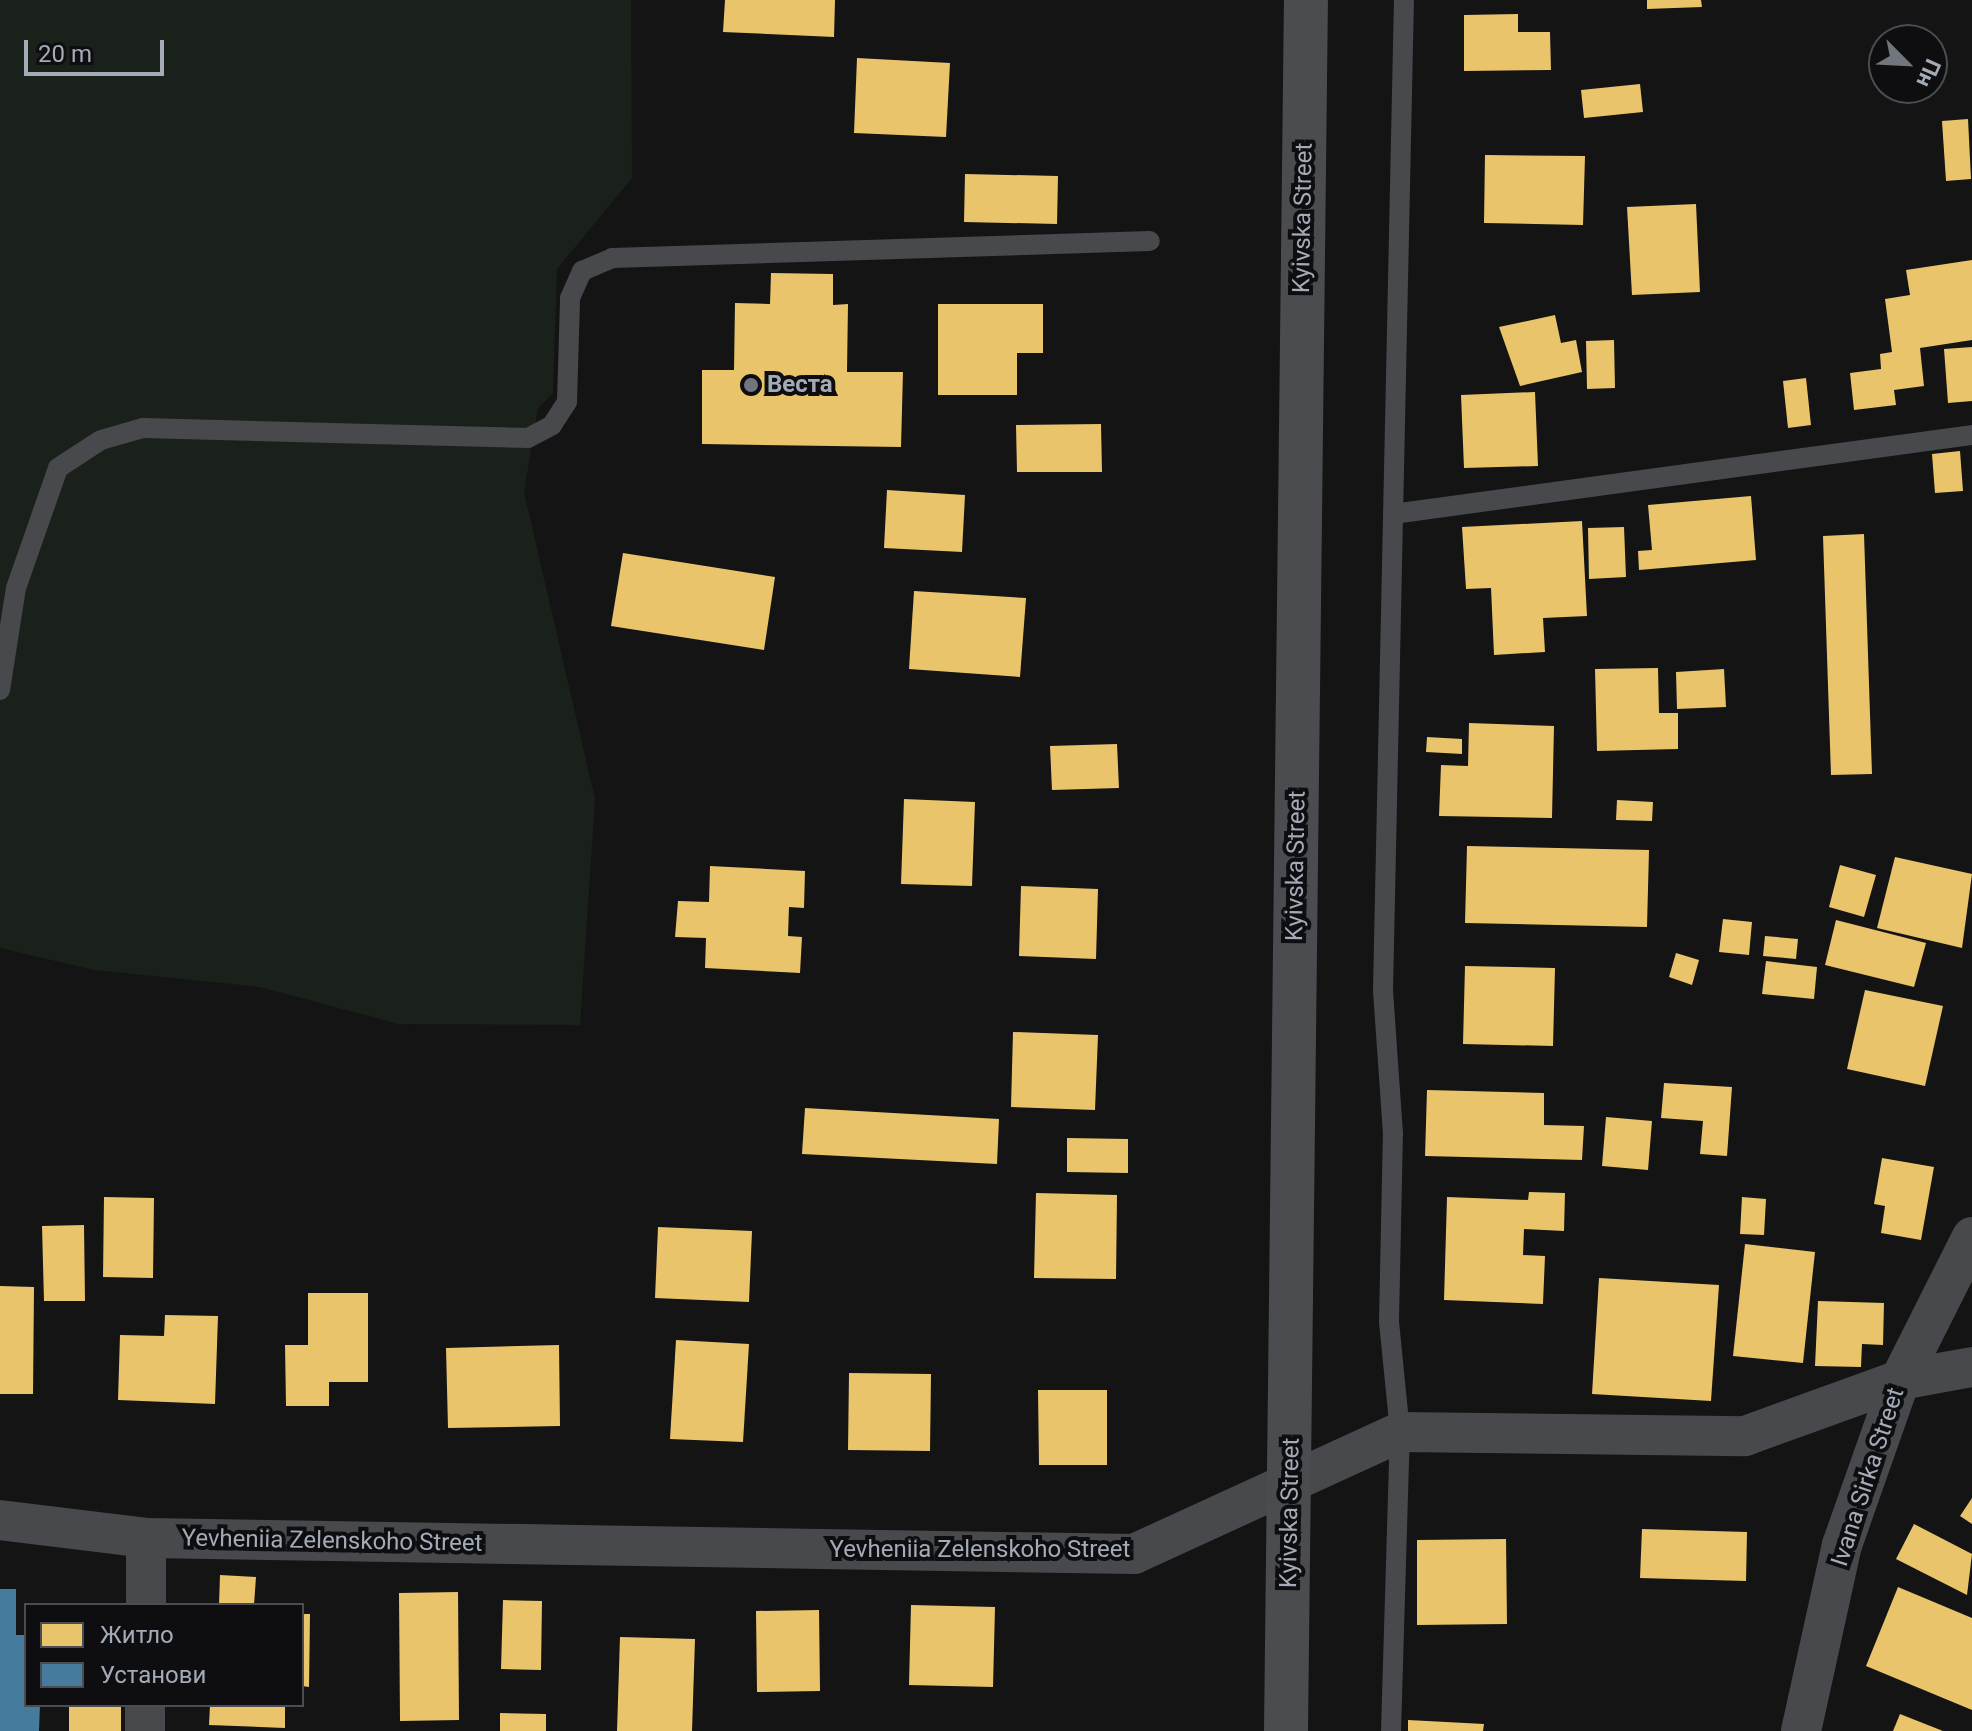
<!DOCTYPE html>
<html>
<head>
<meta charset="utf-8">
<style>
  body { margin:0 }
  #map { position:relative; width:1972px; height:1731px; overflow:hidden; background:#141414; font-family:Roboto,sans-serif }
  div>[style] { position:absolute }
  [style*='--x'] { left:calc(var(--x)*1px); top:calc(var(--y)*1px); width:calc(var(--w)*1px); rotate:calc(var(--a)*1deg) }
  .green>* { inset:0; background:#1a211a }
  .homes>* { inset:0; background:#e9c46a }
  .public>* { inset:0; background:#457b9d }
  .service>* { height:20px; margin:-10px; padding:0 10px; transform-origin:10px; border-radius:10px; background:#47494d }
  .minor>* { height:40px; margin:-20px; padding:0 20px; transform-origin:20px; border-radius:20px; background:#47494d }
  .primary>* { height:44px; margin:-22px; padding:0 22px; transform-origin:22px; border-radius:22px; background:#4a4c4f }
  .dots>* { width:22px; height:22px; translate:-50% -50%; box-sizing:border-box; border:4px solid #0e0e10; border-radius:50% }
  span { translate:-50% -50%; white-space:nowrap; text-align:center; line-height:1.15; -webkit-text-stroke:8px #0e0e10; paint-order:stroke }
  .street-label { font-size:24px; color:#a3abb7 }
  .poi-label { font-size:24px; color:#a3abb7; font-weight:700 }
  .left { translate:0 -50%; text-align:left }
  .legend { position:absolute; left:24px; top:1603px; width:280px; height:104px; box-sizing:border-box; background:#0e0e10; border:2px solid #4a4d53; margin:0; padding:10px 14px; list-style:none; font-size:24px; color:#a3abb7 }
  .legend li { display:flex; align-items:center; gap:16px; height:40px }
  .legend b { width:40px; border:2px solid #4a4d53 }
  .north { position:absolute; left:1868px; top:24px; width:80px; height:80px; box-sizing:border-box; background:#0e0e10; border:2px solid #4a4d53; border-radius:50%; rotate:114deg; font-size:22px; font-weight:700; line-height:32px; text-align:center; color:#a3abb7 }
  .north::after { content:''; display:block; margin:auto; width:28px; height:36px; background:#71767e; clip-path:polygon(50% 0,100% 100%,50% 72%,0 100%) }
  .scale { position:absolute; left:24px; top:40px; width:140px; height:36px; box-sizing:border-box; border:4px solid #a3abb7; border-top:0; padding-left:10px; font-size:24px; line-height:28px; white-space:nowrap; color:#a3abb7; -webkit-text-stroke:6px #0e0e10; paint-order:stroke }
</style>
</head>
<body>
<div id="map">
  <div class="green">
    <div style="clip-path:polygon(0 0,631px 0,632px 178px,557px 269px,553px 393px,538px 408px,524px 492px,595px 799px,580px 1025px,399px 1024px,260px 987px,94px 970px,0 948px)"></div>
  </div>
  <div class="homes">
    <div style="clip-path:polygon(725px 0,835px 0,834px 37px,723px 32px)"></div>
    <div style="clip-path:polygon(1647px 0,1701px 0,1702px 7px,1647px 9px)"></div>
    <div style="clip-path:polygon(1518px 14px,1518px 32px,1550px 32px,1551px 70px,1464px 71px,1464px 15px)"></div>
    <div style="clip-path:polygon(857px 58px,950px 63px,946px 137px,854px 133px)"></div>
    <div style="clip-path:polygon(1640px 84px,1643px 112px,1584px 118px,1581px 90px)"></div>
    <div style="clip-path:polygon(1968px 119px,1971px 179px,1946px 181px,1942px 121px)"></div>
    <div style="clip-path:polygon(1485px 155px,1585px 156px,1583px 225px,1484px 223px)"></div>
    <div style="clip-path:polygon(965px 174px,1058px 176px,1057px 224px,964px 222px)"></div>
    <div style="clip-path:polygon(1696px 204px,1700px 292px,1632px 295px,1627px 207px)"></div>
    <div style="clip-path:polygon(1972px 260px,1972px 340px,1920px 348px,1924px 386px,1894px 390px,1896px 405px,1854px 410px,1850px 373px,1881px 369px,1880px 354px,1892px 352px,1885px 299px,1910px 295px,1906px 270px)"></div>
    <div style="clip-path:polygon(771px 273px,833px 274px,833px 305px,848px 304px,847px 372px,903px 372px,901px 447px,702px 444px,702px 370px,734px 370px,735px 303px,770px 304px)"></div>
    <div style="clip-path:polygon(938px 304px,1043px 304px,1043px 353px,1017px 353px,1017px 395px,938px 395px)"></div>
    <div style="clip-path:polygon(1555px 315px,1561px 343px,1576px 340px,1582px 372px,1520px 386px,1499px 327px)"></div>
    <div style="clip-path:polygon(1614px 340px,1615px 388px,1587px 389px,1586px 341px)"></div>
    <div style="clip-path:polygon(1972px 347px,1972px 401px,1948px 403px,1944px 349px)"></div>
    <div style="clip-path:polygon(1806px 378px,1811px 425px,1788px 428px,1783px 381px)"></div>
    <div style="clip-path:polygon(1535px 392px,1538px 466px,1464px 468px,1461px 395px)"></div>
    <div style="clip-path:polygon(1101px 424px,1102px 472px,1017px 472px,1016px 425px)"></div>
    <div style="clip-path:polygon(1960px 451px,1963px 491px,1935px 493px,1932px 454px)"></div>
    <div style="clip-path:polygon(887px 490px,965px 495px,962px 552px,884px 548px)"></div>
    <div style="clip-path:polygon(1751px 496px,1756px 560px,1639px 570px,1638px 551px,1652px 550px,1648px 505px)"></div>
    <div style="clip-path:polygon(1582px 521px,1587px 616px,1543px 618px,1545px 652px,1494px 655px,1491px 588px,1466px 589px,1462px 527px)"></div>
    <div style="clip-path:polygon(1624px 527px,1626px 577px,1589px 579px,1588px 528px)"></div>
    <div style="clip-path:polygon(1864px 534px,1872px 774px,1831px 775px,1823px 536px)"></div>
    <div style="clip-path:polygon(623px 553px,775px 577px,764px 650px,611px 626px)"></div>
    <div style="clip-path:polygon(914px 591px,1026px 598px,1020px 677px,909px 669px)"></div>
    <div style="clip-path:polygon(1658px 668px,1659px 713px,1678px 713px,1678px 749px,1597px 751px,1595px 669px)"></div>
    <div style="clip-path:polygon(1724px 669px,1726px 707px,1677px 709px,1676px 672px)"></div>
    <div style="clip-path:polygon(1469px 723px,1554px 726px,1552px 818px,1439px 816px,1441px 765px,1468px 766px)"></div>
    <div style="clip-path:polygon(1427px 737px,1462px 739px,1462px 754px,1426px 752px)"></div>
    <div style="clip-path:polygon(1117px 744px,1119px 788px,1052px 790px,1050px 746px)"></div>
    <div style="clip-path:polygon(904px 799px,975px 802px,972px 886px,901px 884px)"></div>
    <div style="clip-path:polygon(1617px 800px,1653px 802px,1652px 821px,1616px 820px)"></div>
    <div style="clip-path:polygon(1467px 846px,1649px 850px,1647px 927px,1465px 923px)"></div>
    <div style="clip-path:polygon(1895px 857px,1972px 874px,1962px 948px,1877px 928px)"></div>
    <div style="clip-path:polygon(1840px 865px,1876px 875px,1864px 917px,1829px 907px)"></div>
    <div style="clip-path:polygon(710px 866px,805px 871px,804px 908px,789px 907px,788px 936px,802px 937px,800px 973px,705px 968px,706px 938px,675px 937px,678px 901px,709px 902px)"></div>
    <div style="clip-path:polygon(1021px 886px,1098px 889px,1096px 959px,1019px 956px)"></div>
    <div style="clip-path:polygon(1723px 919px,1752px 922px,1749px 955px,1719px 952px)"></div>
    <div style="clip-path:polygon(1836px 920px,1926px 943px,1914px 987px,1825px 965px)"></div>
    <div style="clip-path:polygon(1765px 936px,1798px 939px,1796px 959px,1763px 956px)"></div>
    <div style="clip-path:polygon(1676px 953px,1699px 960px,1692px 985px,1669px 977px)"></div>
    <div style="clip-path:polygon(1766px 961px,1817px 967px,1814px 999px,1762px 994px)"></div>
    <div style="clip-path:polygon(1465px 966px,1555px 968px,1553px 1046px,1463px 1044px)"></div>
    <div style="clip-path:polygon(1865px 990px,1943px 1006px,1925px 1086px,1847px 1069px)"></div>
    <div style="clip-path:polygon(1013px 1032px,1098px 1035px,1095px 1110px,1011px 1107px)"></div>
    <div style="clip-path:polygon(1664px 1083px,1732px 1087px,1727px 1156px,1700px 1154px,1703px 1121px,1661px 1118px)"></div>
    <div style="clip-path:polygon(1427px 1090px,1544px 1093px,1544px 1125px,1584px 1126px,1582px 1160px,1425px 1156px)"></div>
    <div style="clip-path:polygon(805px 1108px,999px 1119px,997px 1164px,802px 1154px)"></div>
    <div style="clip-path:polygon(1606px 1117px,1652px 1121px,1648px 1170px,1602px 1166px)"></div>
    <div style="clip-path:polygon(1067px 1138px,1128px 1139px,1128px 1173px,1067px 1172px)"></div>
    <div style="clip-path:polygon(1882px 1158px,1934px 1167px,1921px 1240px,1881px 1233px,1885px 1206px,1874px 1204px)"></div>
    <div style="clip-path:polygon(1529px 1192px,1565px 1193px,1564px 1231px,1524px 1229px,1523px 1255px,1545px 1256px,1543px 1304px,1444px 1300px,1447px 1197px,1528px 1200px)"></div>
    <div style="clip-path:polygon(1036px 1193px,1117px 1195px,1116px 1279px,1034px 1278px)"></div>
    <div style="clip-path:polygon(104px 1197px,154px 1198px,153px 1278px,103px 1277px)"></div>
    <div style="clip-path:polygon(1742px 1197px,1766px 1199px,1764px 1235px,1740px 1234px)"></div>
    <div style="clip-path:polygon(84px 1225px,85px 1301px,44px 1301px,42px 1226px)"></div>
    <div style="clip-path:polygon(658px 1227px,752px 1231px,749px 1302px,655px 1298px)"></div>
    <div style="clip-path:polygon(1745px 1244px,1815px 1252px,1803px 1363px,1733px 1356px)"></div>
    <div style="clip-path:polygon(1599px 1278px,1719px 1285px,1711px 1401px,1592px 1394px)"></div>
    <div style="clip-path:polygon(0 1286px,34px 1287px,33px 1394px,0 1394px)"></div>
    <div style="clip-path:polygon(308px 1293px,368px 1293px,368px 1382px,329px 1382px,329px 1406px,286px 1406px,285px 1345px,308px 1345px)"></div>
    <div style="clip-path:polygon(1818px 1301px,1884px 1303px,1883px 1345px,1862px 1344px,1861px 1367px,1815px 1366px)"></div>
    <div style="clip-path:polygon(165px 1315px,218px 1316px,215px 1404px,118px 1400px,120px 1335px,164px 1336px)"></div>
    <div style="clip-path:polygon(676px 1340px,749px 1344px,743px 1442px,670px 1439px)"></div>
    <div style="clip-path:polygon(559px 1345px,560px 1426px,448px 1428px,446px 1348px)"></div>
    <div style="clip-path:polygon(849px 1373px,931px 1374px,930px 1451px,848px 1450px)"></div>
    <div style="clip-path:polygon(1038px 1390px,1107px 1390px,1107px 1465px,1039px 1465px)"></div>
    <div style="clip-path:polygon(1972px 1498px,1972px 1524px,1960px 1516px)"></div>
    <div style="clip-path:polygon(1914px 1524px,1972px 1554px,1967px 1595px,1896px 1559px)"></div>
    <div style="clip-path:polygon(1642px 1529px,1747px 1532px,1746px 1581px,1640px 1578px)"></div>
    <div style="clip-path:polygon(1506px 1539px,1507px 1624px,1417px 1625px,1417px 1540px)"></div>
    <div style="clip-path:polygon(220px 1575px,256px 1577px,254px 1605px,219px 1605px)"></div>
    <div style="clip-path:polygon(1898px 1587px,1972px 1618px,1972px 1710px,1866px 1666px)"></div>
    <div style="clip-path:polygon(458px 1592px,459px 1720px,400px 1721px,399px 1593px)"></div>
    <div style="clip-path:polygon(503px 1600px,542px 1601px,541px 1670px,501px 1669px)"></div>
    <div style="clip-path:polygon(911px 1605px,995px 1607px,993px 1687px,909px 1685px)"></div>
    <div style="clip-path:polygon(819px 1610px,820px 1691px,757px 1692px,756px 1611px)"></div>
    <div style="clip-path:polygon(302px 1614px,310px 1614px,309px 1687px,302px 1686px)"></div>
    <div style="clip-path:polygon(620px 1637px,695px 1639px,692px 1731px,617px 1731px)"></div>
    <div style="clip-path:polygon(69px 1705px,121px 1705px,121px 1731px,69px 1731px)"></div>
    <div style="clip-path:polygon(210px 1705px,285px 1705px,285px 1728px,209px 1725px)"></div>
    <div style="clip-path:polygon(500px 1713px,546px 1714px,546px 1731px,500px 1731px)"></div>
    <div style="clip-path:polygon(1900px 1714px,1943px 1731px,1893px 1731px)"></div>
    <div style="clip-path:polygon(1408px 1720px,1484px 1724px,1483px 1731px,1408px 1731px)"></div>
  </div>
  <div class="public">
    <div style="clip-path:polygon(0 1589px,16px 1589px,16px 1635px,26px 1635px,26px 1705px,40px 1705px,39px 1731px,0 1731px)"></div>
  </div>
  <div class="service">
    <div style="--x:1393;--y:514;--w:584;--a:-7.77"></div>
    <div style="--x:0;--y:690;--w:103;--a:-81.1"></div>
    <div style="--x:16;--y:588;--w:127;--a:-70.7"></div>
    <div style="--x:58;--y:468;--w:51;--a:-33.1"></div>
    <div style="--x:101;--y:440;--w:44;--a:-15.9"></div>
    <div style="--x:143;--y:428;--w:385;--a:1.5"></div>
    <div style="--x:528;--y:438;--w:27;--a:-28"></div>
    <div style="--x:552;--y:425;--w:27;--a:-57"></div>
    <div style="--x:567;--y:402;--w:104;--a:-88.3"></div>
    <div style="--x:570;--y:298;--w:30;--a:-66"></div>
    <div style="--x:582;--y:271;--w:33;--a:-23"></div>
    <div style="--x:612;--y:258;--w:538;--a:-1.81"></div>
    <div style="--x:1391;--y:1731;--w:299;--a:-88.3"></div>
    <div style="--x:1400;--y:1432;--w:112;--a:-95.7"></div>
    <div style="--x:1389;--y:1321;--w:187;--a:-88.8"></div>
    <div style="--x:1393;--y:1134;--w:143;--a:-94"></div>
    <div style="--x:1383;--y:991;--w:991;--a:-88.79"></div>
  </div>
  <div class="minor">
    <div style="--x:0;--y:1520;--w:147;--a:7"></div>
    <div style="--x:146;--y:1538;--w:988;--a:0.93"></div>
    <div style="--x:1134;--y:1554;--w:293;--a:-24.6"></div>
    <div style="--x:1400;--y:1432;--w:345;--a:0.7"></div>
    <div style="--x:1745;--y:1436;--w:165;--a:-19.9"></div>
    <div style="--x:1900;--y:1380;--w:73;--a:-10.2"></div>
    <div style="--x:146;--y:1605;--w:67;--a:-90"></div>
    <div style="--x:145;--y:1731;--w:26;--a:-90"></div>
    <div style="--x:1801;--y:1731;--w:190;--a:-77.6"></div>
    <div style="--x:1842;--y:1545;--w:175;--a:-70.6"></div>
    <div style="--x:1900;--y:1380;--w:160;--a:-63.3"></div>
  </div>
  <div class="primary">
    <div style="--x:1286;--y:1731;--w:1731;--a:-89.34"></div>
  </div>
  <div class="dots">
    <div style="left:751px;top:385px;background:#71767e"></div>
  </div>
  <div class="street-label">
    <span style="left:1303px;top:218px;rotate:-89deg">Kyivska Street</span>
    <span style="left:1296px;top:866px;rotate:-89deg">Kyivska Street</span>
    <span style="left:1868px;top:1477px;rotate:-72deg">Ivana Sirka Street</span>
    <span style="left:1290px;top:1513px;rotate:-89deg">Kyivska Street</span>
    <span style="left:332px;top:1541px;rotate:1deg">Yevheniia Zelenskoho Street</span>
    <span style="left:980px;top:1550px">Yevheniia Zelenskoho Street</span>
  </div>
  <div class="poi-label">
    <span class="left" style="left:767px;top:385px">Веста</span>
  </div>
  <ul class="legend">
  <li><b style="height:22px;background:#e9c46a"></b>Житло</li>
  <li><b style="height:22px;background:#457b9d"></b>Установи</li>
  </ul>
  <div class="north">Пн</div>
  <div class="scale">20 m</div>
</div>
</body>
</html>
